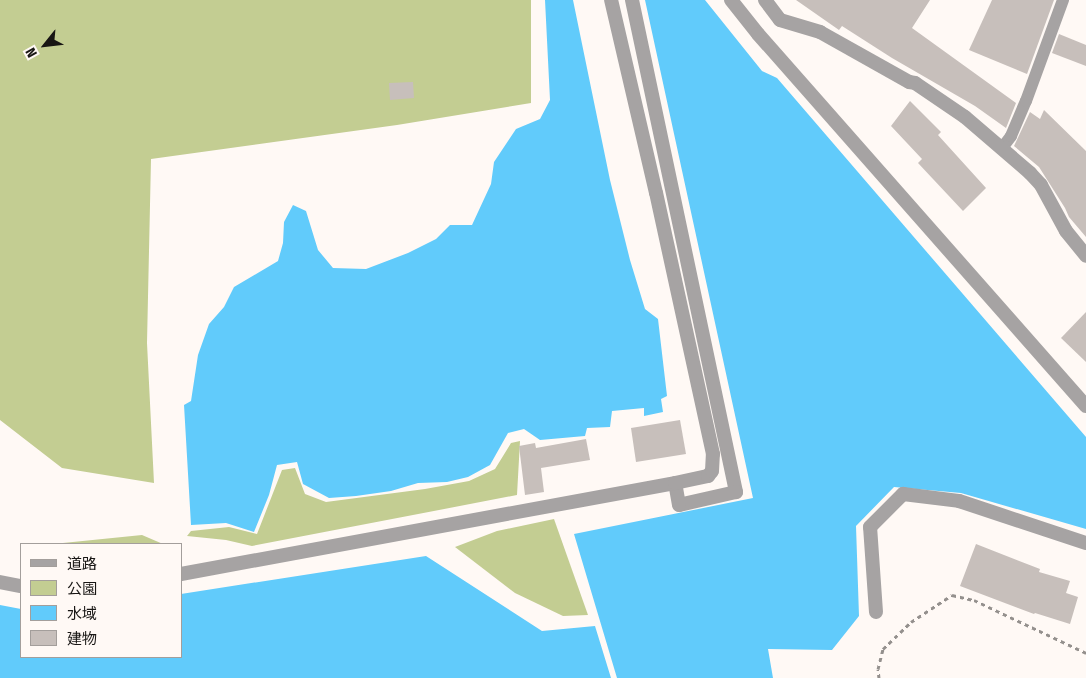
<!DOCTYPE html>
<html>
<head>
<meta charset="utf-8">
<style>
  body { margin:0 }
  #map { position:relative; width:1086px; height:678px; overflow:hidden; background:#fff9f5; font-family:"Fira Sans Condensed","Noto Sans JP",sans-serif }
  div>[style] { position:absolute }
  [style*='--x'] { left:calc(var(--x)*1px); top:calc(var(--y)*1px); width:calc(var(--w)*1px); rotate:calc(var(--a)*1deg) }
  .green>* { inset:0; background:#c3cd92 }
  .water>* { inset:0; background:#61cbfb }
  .building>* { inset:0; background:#c7bfbb }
  .path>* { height:3px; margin-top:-1.5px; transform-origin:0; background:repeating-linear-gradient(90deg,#94908d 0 4px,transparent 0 8px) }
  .service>* { height:12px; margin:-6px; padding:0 6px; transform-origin:6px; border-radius:6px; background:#a6a3a3 }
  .minor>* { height:14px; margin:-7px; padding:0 7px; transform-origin:7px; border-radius:7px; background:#a6a3a3 }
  span { translate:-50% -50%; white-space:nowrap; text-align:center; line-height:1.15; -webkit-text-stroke:4px #fff9f5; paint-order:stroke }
  .legend { position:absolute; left:20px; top:543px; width:162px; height:115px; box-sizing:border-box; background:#fff9f5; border:1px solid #a39e9b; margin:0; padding:6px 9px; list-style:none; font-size:15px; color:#181614 }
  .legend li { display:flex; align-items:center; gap:10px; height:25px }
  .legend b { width:25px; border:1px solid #a39e9b }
  .north { position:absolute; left:20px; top:20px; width:50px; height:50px; -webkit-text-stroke:4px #fff9f5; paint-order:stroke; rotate:241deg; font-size:14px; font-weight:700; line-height:20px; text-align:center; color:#181614 }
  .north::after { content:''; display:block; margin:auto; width:18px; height:22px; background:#181614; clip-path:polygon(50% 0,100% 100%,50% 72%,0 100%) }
</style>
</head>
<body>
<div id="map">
  <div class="green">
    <div style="clip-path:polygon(0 0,531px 0,531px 103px,397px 125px,151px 159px,147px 343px,154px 483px,62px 468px,0 420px)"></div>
    <div style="clip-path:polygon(520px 441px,517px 495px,252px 546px,226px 540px,187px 536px,191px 531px,229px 527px,257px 534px,282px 470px,295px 468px,305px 494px,326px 502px,425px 489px,469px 481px,495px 469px,511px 443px)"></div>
    <div style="clip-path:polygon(554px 519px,588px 615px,563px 616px,515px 593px,455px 547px,497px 531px)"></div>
    <div style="clip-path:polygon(142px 535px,163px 544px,53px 544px)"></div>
  </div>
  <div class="water">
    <div style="clip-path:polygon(545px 0,573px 0,610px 180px,630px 260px,645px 309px,658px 319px,667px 396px,661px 399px,663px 412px,644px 416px,644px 408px,612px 411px,610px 427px,587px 428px,585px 436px,540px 440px,524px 429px,508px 433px,490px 465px,468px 477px,447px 482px,418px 483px,391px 491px,356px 496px,329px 498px,303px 484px,297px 462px,277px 465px,269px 495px,254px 532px,226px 523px,191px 525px,184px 405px,191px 401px,198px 355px,209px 324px,224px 307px,234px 287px,278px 261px,283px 243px,284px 222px,293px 205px,306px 211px,318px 250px,333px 268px,366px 269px,408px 253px,436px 239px,450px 225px,472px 225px,491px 184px,494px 162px,516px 129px,540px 119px,550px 100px)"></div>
    <div style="clip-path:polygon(645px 0,705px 0,762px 71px,777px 78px,1086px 437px,1086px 529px,961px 493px,894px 487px,856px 526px,859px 616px,832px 650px,768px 649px,773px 678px,617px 678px,574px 534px,753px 498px)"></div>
    <div style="clip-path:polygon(426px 556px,542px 631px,595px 626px,611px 678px,0 678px,0 605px,21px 609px,21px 657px,181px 657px,181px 594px)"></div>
  </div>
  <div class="building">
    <div style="clip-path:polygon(796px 0,930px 0,912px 28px,1016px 103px,1006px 128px,975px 106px,892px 58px,842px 26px,839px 30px)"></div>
    <div style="clip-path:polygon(992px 0,1054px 0,1027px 74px,969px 50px)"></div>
    <div style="clip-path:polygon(1059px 34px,1086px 45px,1086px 66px,1052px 53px)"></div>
    <div style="clip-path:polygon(413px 82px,414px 98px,390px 100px,389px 83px)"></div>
    <div style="clip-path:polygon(910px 101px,941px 132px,938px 135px,986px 188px,963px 211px,918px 163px,922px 159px,891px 126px)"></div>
    <div style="clip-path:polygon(1044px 110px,1086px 151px,1086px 237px,1069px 217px,1065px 208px,1039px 167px,1014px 146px,1030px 112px,1040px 119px)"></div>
    <div style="clip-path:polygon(1086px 312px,1086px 362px,1061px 338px)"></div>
    <div style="clip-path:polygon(680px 420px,686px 454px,636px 462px,631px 428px)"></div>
    <div style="clip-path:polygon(586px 439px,590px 460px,541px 468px,544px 492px,525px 495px,519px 446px,535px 443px,536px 448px)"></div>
    <div style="clip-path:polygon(976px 544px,1040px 569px,1039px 572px,1070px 581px,1066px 593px,1078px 597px,1070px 624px,1035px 613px,1034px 614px,960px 586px)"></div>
  </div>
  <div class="path">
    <div style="--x:879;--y:678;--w:9;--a:-96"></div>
    <div style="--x:878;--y:669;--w:21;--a:-76"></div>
    <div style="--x:883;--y:649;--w:39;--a:-44"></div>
    <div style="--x:911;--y:622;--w:49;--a:-33.4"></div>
    <div style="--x:952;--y:595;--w:23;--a:13"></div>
    <div style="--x:974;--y:600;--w:124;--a:25.3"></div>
  </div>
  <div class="service">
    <div style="--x:1002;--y:148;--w:15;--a:-53"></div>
    <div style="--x:1011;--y:136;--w:38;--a:-67"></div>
    <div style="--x:1026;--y:101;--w:108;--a:-69.9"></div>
  </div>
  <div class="minor">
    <div style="--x:632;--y:0;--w:503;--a:78.06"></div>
    <div style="--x:736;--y:492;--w:58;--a:167.2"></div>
    <div style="--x:679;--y:505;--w:22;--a:-100"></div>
    <div style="--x:731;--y:0;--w:43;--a:51.5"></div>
    <div style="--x:758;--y:34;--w:496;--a:48.6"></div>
    <div style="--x:765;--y:0;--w:25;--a:53"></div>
    <div style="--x:780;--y:20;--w:42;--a:16.7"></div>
    <div style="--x:820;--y:32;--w:102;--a:29.3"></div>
    <div style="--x:909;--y:82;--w:6;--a:9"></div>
    <div style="--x:915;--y:83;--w:60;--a:34.2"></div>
    <div style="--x:965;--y:117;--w:86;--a:40.7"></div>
    <div style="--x:1030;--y:173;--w:16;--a:47"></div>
    <div style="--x:1041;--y:185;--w:52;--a:61.5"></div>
    <div style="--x:1066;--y:231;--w:32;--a:51"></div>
    <div style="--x:181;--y:574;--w:502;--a:-10.44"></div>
    <div style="--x:675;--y:483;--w:34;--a:-12"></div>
    <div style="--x:708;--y:476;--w:6;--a:-51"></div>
    <div style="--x:712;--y:471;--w:17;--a:-87"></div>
    <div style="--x:713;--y:454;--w:267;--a:-102.3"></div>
    <div style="--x:656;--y:193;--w:198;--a:-103.1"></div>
    <div style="--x:0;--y:582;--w:21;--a:11"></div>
    <div style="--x:876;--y:612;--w:85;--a:-94"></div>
    <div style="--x:870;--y:527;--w:47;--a:-45"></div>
    <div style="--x:903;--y:494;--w:56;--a:7.1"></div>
    <div style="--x:959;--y:501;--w:134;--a:18.3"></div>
  </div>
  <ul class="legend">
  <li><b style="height:6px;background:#a6a3a3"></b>道路</li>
  <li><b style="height:14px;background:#c3cd92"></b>公園</li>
  <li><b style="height:14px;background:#61cbfb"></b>水域</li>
  <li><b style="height:14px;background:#c7bfbb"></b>建物</li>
  </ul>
  <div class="north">N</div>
</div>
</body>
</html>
